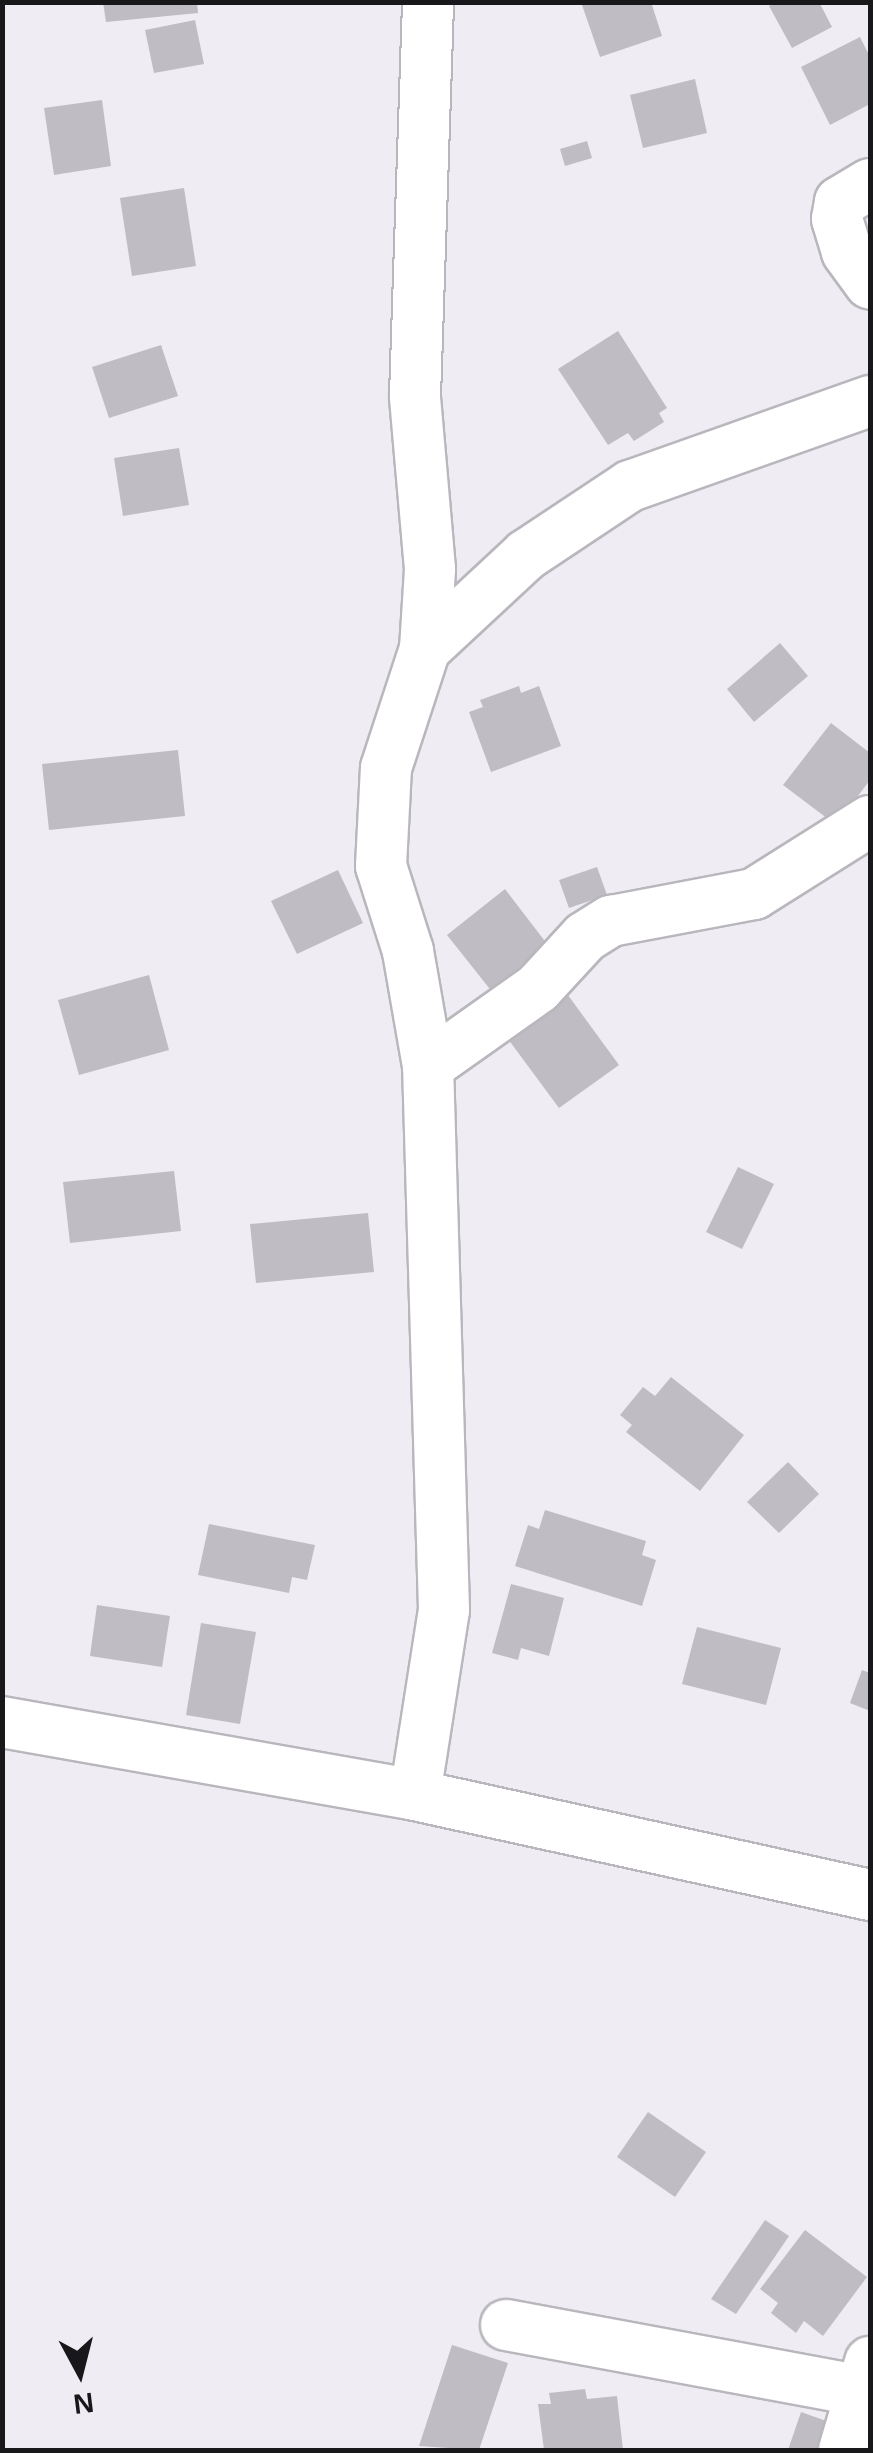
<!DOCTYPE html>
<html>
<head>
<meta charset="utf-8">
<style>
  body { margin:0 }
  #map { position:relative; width:873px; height:2453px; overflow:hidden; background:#efecf3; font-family:Arial,sans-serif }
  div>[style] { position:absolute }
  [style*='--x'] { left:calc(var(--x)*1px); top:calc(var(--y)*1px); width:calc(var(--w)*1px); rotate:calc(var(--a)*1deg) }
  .building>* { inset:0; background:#bfbdc3 }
  .roads { filter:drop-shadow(2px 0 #b9b7bd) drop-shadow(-2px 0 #b9b7bd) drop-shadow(0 2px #b9b7bd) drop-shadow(0 -2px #b9b7bd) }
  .minor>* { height:50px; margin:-25px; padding:0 25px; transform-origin:25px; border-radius:25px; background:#fff }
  span { translate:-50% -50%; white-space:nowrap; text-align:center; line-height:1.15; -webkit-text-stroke:8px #efecf3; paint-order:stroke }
  .frame { position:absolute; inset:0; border:5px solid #181719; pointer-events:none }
  .north { position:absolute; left:30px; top:2323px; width:100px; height:100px; -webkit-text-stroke:8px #efecf3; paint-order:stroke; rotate:173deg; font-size:28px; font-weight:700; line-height:40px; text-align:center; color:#181719 }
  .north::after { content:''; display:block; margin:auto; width:35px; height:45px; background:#181719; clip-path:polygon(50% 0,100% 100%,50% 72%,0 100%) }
</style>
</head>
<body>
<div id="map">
  <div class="building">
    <div style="clip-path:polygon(103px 2px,197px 2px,198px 13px,106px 22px)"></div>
    <div style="clip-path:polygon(651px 2px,662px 36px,600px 57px,582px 5px)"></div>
    <div style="clip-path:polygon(775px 2px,819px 2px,832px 27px,792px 48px,769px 6px)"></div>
    <div style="clip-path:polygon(195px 20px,204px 64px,154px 73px,145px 30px)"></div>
    <div style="clip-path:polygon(860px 37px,870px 57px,870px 104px,830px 125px,801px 67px)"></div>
    <div style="clip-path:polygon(695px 79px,707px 133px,643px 148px,630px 95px)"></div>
    <div style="clip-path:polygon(102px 100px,111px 166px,54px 175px,44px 108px)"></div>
    <div style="clip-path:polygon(587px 141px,592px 158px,565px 166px,560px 149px)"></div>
    <div style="clip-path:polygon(184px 188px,196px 266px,132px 276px,120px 198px)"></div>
    <div style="clip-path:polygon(618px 331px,667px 408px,659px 413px,664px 422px,634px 441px,628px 433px,608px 445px,558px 369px)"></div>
    <div style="clip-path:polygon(161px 345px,178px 396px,109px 418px,92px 367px)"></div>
    <div style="clip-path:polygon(179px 448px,189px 505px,123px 516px,114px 458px)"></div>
    <div style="clip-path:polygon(780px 643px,808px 676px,754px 722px,727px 689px)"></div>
    <div style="clip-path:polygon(519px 686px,521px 693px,539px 686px,561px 746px,491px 772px,469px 712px,483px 707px,480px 700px)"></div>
    <div style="clip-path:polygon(831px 723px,870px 753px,870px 780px,836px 825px,783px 785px)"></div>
    <div style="clip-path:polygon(178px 750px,185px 816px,49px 830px,42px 764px)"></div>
    <div style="clip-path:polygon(597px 867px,607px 895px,569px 908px,559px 880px)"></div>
    <div style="clip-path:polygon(338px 870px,363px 923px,297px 954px,271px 901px)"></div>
    <div style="clip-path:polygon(505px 889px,554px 953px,497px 998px,447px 935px)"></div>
    <div style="clip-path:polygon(149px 975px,169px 1050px,79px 1075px,58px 1000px)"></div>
    <div style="clip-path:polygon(565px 991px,619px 1065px,559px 1108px,505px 1035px)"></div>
    <div style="clip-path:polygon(738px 1167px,774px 1184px,742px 1249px,706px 1232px)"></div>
    <div style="clip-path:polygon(174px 1171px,181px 1231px,70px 1243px,63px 1182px)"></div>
    <div style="clip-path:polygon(368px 1213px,374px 1272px,256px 1283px,250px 1224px)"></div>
    <div style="clip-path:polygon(671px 1377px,744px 1435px,700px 1491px,626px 1432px,632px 1425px,620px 1415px,643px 1387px,655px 1396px)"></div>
    <div style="clip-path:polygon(788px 1462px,819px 1494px,779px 1533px,747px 1502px)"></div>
    <div style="clip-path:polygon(545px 1510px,646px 1541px,642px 1555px,656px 1560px,642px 1606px,515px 1566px,528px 1525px,539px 1529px)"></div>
    <div style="clip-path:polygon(209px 1524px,315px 1545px,307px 1580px,292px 1577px,289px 1593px,198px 1575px)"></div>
    <div style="clip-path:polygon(511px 1584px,564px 1598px,549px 1656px,521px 1648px,518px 1660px,492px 1653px)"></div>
    <div style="clip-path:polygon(97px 1605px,170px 1616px,162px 1667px,90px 1656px)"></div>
    <div style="clip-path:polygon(201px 1623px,256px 1632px,240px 1724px,186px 1715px)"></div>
    <div style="clip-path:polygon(697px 1627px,781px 1648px,766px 1705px,682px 1684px)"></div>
    <div style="clip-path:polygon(862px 1670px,870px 1673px,870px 1711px,850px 1703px)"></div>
    <div style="clip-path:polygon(648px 2112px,706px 2152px,675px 2197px,617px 2157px)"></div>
    <div style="clip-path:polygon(765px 2220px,789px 2236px,736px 2314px,711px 2299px)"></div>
    <div style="clip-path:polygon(805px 2230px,867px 2277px,823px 2336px,804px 2321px,796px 2333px,771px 2313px,778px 2303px,760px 2289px)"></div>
    <div style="clip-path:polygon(452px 2345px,508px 2363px,479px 2450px,419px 2446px)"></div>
    <div style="clip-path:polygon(585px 2389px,587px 2399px,617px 2396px,623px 2450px,544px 2450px,538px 2404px,551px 2404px,549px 2393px)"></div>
    <div style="clip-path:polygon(801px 2412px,832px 2423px,822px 2450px,788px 2450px)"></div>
  </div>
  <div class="roads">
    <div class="minor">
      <div style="--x:870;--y:184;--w:35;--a:149"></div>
      <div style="--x:840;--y:202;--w:17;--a:100"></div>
      <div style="--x:837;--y:219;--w:34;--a:73"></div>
      <div style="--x:847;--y:252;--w:39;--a:54"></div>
      <div style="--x:425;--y:649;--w:138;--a:-42.9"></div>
      <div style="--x:526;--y:555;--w:125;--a:-33.6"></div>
      <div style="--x:630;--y:486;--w:255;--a:-19.5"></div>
      <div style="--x:428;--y:1066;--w:135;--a:-35.3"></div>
      <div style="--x:538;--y:988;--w:69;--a:-47.3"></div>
      <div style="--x:585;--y:937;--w:31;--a:-32"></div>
      <div style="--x:611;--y:921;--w:146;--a:-10.7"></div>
      <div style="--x:754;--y:894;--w:137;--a:-32.2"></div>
      <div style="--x:2;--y:1722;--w:419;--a:10"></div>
      <div style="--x:415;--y:1795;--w:466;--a:12.4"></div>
      <div style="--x:415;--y:1795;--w:187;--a:-81.1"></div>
      <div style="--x:444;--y:1610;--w:544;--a:-91.68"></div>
      <div style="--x:428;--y:1066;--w:117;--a:-99.9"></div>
      <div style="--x:408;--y:951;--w:89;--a:-107.6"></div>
      <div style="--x:381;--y:866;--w:98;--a:-87.1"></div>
      <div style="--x:386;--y:768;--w:125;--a:-71.9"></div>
      <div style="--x:425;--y:649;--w:80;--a:-86.4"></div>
      <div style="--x:430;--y:569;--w:174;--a:-95"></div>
      <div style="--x:415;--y:396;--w:394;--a:-88.1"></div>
      <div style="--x:506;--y:2325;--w:357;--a:10.5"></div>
      <div style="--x:844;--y:2450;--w:92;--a:-73.5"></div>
    </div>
  </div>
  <div class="frame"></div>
  <div class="north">N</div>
</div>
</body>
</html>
